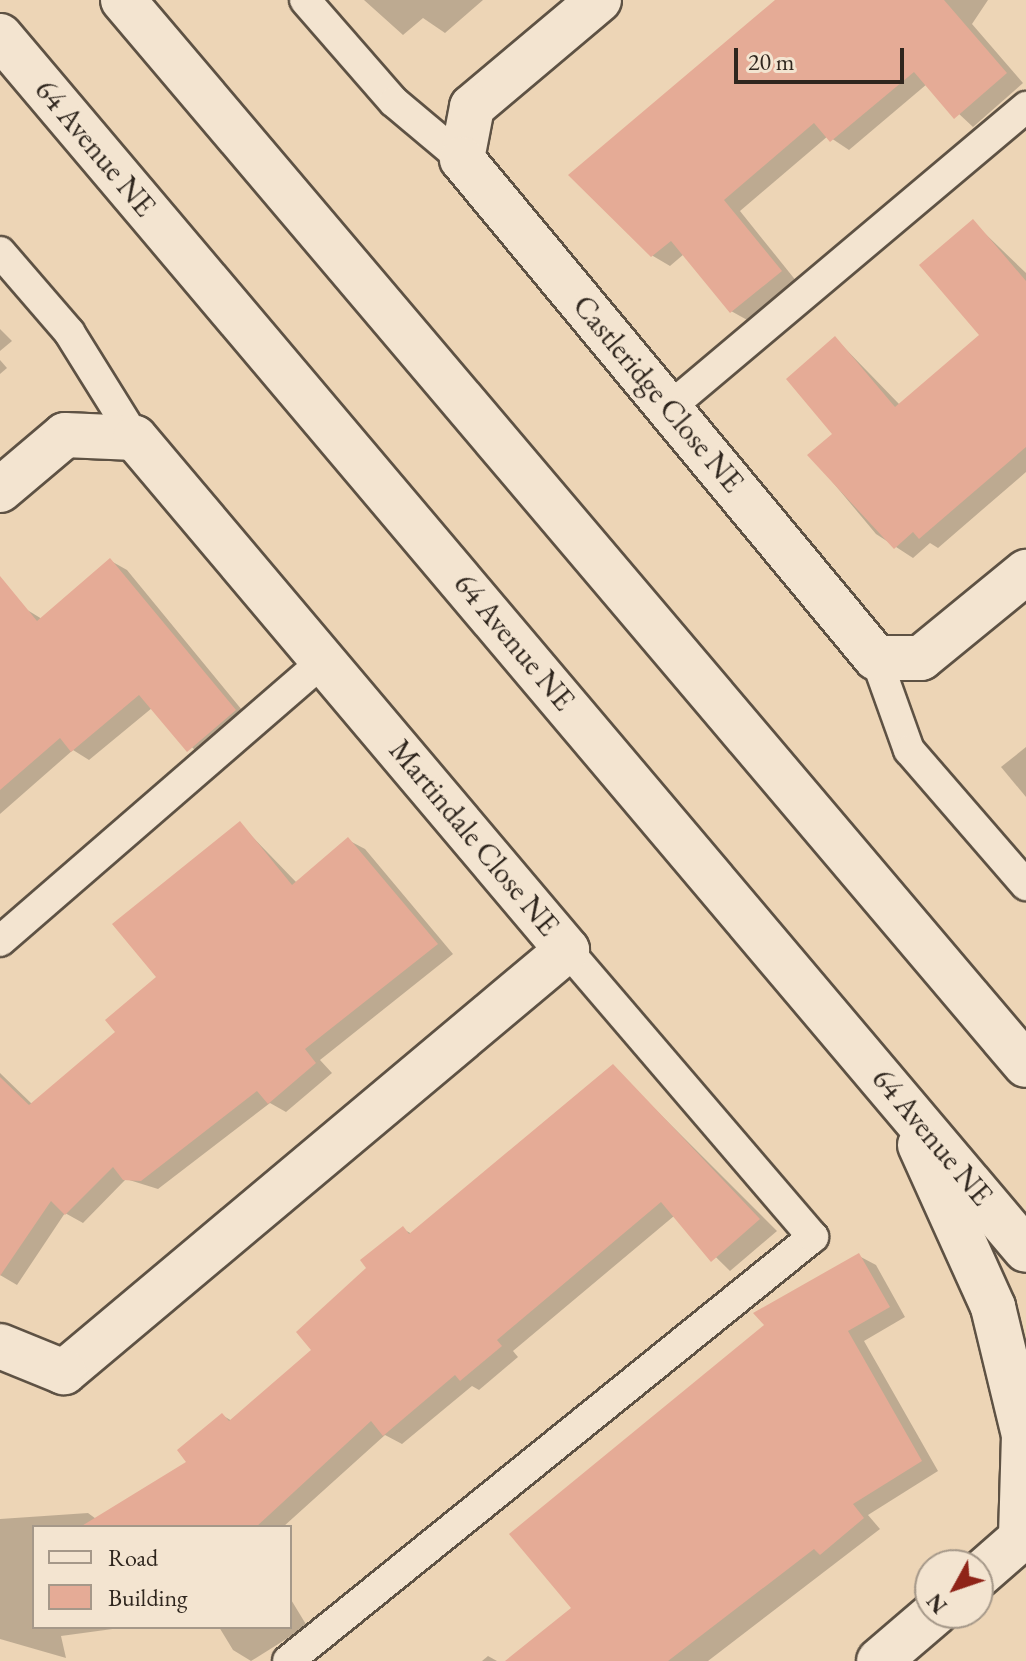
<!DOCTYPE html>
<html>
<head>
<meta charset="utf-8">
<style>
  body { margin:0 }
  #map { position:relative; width:1026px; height:1661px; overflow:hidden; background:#edd5b6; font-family:"EB Garamond",serif }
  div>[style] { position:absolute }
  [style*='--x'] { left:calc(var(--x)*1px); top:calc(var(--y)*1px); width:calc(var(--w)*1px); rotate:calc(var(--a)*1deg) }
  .shadow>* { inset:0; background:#0003 }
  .building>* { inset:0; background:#e5ab96 }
  .roads { filter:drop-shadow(2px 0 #5e5244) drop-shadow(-2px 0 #5e5244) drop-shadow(0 2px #5e5244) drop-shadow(0 -2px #5e5244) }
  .lane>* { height:30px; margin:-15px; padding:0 15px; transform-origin:15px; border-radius:15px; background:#f3e4d0 }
  .street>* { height:44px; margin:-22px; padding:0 22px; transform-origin:22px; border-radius:22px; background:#f3e4d0 }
  .secondary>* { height:44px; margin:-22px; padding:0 22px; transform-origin:22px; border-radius:22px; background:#f3e4d0 }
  span { translate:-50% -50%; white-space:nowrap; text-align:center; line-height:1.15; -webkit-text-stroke:6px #f3e4d0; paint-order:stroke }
  .street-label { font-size:30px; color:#2f261e }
  .legend { position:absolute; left:32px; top:1525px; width:260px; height:104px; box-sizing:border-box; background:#f3e4d0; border:2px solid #a59889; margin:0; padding:10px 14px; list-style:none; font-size:24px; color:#2f261e }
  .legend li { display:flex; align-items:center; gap:16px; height:40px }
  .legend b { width:40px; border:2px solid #a59889 }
  .north { position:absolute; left:914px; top:1549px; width:80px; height:80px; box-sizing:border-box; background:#f3e4d0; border:2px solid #a59889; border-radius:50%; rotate:230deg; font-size:22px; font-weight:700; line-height:32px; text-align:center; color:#2f261e }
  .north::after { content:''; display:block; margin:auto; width:28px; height:36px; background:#8f2418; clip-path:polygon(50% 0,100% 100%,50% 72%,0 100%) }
  .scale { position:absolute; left:734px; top:48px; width:170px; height:36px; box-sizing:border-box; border:4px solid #2f261e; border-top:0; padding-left:10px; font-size:24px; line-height:28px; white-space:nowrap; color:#2f261e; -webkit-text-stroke:6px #f3e4d0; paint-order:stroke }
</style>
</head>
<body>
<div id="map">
  <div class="shadow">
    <div style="clip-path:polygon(364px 0,483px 0,445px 33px,423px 18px,403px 35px)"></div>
    <div style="clip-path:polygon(776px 0,988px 0,972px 24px,1023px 83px,973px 127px,927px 84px,849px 150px,828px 136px,740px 211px,797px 282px,749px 321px,731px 311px,684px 254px,670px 266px,653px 256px,571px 175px)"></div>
    <div style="clip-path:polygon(973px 222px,1026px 273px,1026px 472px,938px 548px,930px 543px,913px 558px,876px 534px,810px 455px,835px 434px,836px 339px,900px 405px,982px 335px)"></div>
    <div style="clip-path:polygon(0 329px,12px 341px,0 351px)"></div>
    <div style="clip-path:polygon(0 360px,7px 368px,0 374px)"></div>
    <div style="clip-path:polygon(111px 561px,127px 570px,251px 721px,205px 760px,152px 708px,89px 760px,73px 750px,0 814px,0 626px,24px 608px,42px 619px)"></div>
    <div style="clip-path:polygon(1026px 747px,1026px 797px,1001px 767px)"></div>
    <div style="clip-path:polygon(240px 824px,297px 883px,348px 840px,365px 849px,453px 954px,320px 1060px,332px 1073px,286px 1112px,270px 1103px,158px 1189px,126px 1179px,83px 1223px,65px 1213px,17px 1285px,0 1275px,0 1073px,33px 1105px,118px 1032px,158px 977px)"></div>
    <div style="clip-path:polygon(613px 1067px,777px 1231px,730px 1271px,674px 1216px,513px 1351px,518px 1357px,479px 1390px,472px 1386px,402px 1444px,385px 1435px,283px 1527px,137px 1527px,222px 1415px,232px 1421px,314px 1350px,403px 1229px,412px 1234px)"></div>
    <div style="clip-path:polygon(859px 1256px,876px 1265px,905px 1317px,864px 1341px,938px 1471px,868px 1515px,880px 1529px,708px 1661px,509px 1661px,574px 1608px)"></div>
    <div style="clip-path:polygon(88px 1513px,107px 1527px,34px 1527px,34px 1627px,120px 1628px,61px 1636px,66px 1658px,0 1639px,0 1519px)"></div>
    <div style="clip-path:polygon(290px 1598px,307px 1626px,251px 1661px,233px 1650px,219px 1627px,290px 1627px)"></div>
    <div style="clip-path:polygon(488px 1656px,497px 1661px,482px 1661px)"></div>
  </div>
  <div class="building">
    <div style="clip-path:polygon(775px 0,944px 0,1007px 73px,954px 119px,914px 72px,830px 142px,814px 123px,724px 200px,782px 271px,730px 313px,671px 241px,651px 257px,568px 175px)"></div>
    <div style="clip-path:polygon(973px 219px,1026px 281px,1026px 447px,919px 539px,913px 532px,894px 549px,807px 455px,832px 434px,786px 379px,835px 336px,895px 407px,979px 335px,919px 265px)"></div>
    <div style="clip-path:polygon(110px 558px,236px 710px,187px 752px,139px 695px,71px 752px,60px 738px,0 790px,0 576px,37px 621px)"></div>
    <div style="clip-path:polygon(240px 821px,292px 885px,348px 837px,438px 944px,305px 1049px,316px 1063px,268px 1104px,257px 1091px,141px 1181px,123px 1180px,113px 1167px,65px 1215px,51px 1201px,0 1276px,0 1077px,29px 1105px,115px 1032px,105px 1020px,156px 977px,112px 924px)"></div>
    <div style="clip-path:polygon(613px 1064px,760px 1219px,711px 1262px,661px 1202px,497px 1340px,502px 1346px,460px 1381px,455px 1375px,383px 1436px,371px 1421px,256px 1527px,80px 1527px,186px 1462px,177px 1450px,222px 1413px,229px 1421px,311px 1350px,296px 1332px,366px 1268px,360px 1260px,403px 1226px,409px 1234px)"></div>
    <div style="clip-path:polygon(859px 1253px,890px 1307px,848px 1331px,922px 1461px,853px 1504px,864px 1518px,820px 1555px,814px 1549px,668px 1661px,505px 1661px,571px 1608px,509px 1534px,764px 1325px,753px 1313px)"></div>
  </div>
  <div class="roads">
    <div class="lane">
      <div style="--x:305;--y:0;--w:135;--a:48.9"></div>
      <div style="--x:394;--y:102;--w:89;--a:40"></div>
      <div style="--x:0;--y:252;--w:106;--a:49.2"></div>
      <div style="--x:69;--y:332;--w:125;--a:58.1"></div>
      <div style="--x:670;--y:407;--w:466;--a:-40.1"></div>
      <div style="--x:876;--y:658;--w:98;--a:70.3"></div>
      <div style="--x:909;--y:750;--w:179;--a:49.1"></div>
      <div style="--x:0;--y:941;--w:429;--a:-40.9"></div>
      <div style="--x:288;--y:1661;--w:675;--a:-38.93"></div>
      <div style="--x:813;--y:1237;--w:378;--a:-130.6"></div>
    </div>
    <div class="street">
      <div style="--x:599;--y:0;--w:166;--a:139.9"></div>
      <div style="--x:472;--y:107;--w:53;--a:100.9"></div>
      <div style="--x:462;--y:159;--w:648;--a:50.32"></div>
      <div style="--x:876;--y:658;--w:45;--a:0"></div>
      <div style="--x:921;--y:658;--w:136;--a:-39.3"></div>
      <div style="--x:0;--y:490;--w:85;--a:-40.2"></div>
      <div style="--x:65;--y:435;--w:70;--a:2.5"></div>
      <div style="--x:135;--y:438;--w:670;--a:49.84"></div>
      <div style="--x:567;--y:950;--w:657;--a:140"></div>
      <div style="--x:64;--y:1372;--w:69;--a:-157.9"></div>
    </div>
    <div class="secondary">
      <div style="--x:123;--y:0;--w:1396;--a:49.71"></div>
      <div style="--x:0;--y:36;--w:1589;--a:49.8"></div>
      <div style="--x:920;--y:1145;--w:178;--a:65.7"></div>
      <div style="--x:993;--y:1307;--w:132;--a:76.4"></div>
      <div style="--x:1024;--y:1435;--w:104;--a:91.7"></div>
      <div style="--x:978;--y:1576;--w:64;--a:-41.2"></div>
      <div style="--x:879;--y:1661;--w:74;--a:-40.6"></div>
    </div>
  </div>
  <div class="street-label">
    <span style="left:95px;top:148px;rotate:50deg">64 Avenue NE</span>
    <span style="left:658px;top:394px;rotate:50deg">Castleridge Close NE</span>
    <span style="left:514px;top:642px;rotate:50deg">64 Avenue NE</span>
    <span style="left:474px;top:838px;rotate:50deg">Martindale Close NE</span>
    <span style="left:932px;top:1137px;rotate:50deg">64 Avenue NE</span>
  </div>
  <ul class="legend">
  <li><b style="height:10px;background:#f3e4d0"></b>Road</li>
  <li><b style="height:22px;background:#e5ab96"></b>Building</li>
  </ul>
  <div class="north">N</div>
  <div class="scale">20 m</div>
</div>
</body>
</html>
